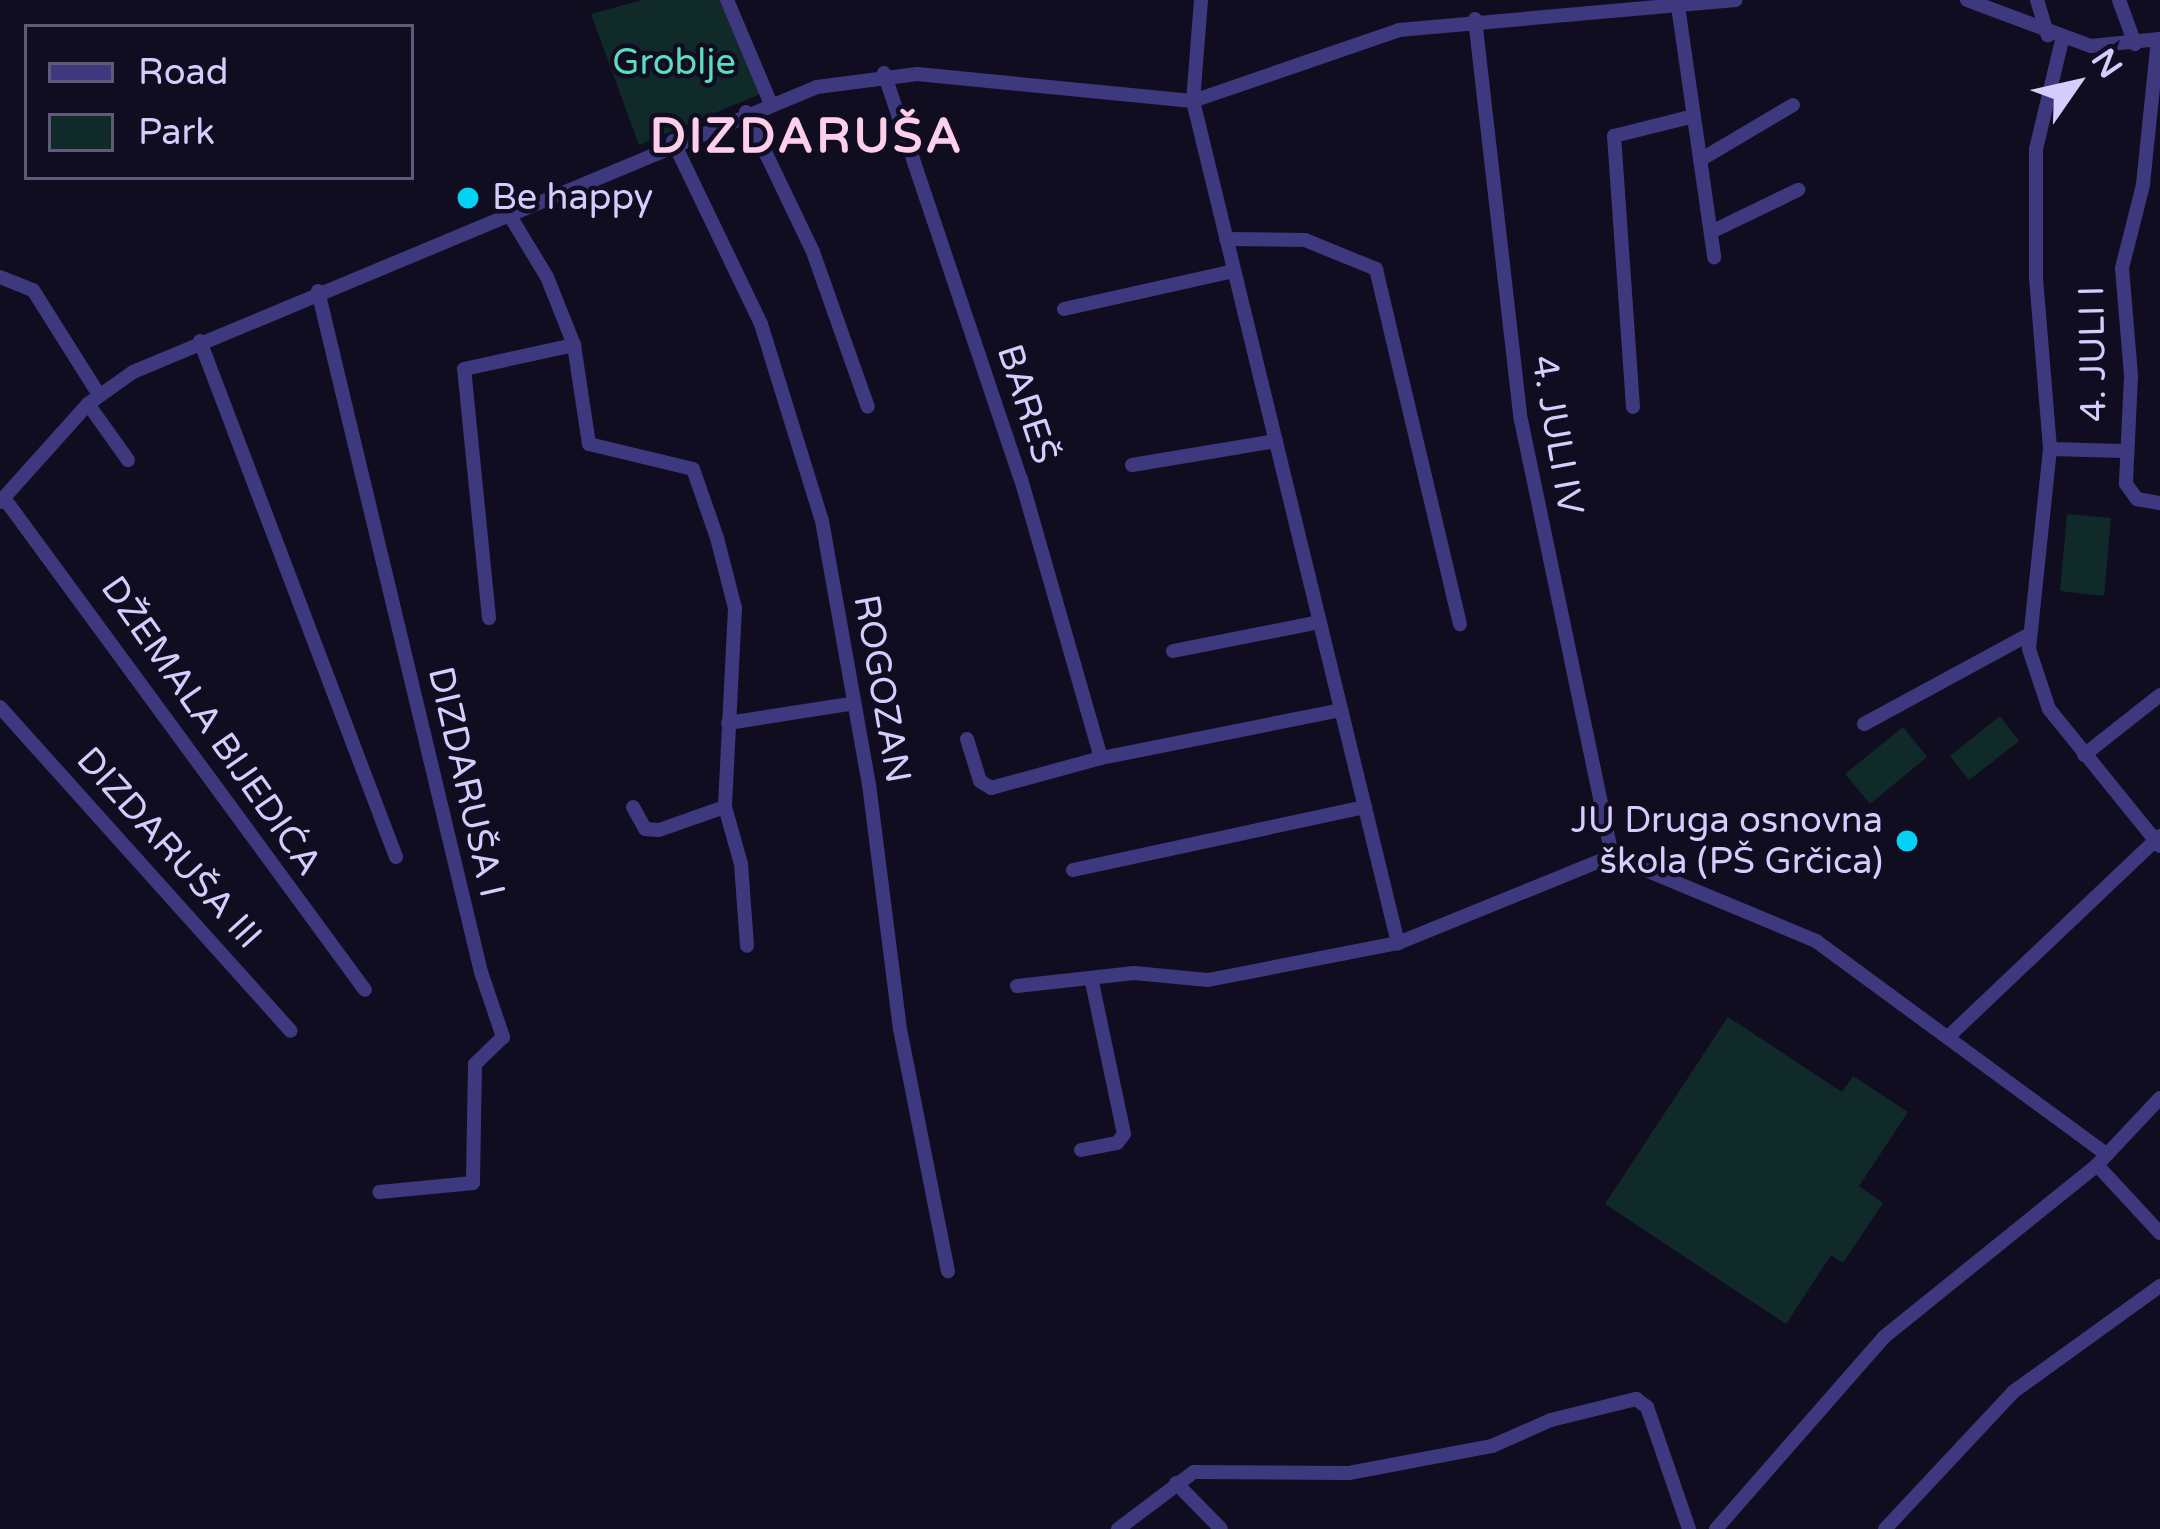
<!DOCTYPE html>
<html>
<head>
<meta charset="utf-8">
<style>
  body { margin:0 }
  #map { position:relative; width:2160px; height:1529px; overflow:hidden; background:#110d20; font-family:"Varela Round",sans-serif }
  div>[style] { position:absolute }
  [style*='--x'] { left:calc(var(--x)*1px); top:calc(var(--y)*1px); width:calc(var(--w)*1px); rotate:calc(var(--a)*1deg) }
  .green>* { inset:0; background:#102a2a }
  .minor>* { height:14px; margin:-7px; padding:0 7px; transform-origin:7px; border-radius:7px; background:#3e397f }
  .dots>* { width:33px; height:33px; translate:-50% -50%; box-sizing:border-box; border:6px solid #110d20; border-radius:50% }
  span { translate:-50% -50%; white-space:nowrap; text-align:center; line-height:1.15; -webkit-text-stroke:9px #110d20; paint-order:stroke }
  .park-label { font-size:36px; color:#5addc2 }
  .poi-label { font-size:36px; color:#d5cdfe }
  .left { translate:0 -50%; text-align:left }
  .right { translate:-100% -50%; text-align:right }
  .street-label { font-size:36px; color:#d5cdfe }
  .district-label { font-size:48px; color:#fecfeb; font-weight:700; letter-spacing:3px }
  .legend { position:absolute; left:24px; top:24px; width:390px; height:156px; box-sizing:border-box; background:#110d20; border:3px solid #5f5a79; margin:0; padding:15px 21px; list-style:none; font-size:36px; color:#d5cdfe }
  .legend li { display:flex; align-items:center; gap:24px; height:60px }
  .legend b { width:60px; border:3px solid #5f5a79 }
  .north { position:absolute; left:2016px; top:24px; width:120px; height:120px; -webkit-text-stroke:9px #110d20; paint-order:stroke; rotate:56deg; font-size:33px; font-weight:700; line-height:48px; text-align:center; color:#d5cdfe }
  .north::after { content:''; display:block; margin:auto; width:42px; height:54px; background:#d5cdfe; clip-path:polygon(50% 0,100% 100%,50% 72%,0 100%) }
</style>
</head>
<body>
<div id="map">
  <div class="green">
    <div style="clip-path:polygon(642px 0,719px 0,760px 94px,639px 145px,591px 14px)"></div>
    <div style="clip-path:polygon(2067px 514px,2111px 518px,2104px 596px,2060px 591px)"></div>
    <div style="clip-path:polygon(2000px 716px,2019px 741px,1969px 780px,1950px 756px)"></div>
    <div style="clip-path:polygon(1903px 727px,1927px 757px,1870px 804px,1845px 774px)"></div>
    <div style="clip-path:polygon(1728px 1017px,1842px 1092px,1853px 1076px,1908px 1112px,1859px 1186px,1883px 1203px,1843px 1263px,1831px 1255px,1786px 1324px,1605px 1204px)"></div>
  </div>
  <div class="minor">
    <div style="--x:727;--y:0;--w:111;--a:67.1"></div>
    <div style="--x:1201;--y:0;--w:101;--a:94.5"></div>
    <div style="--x:1193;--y:101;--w:867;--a:76.32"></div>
    <div style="--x:1967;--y:0;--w:132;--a:20.4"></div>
    <div style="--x:2091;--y:46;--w:69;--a:-5.8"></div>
    <div style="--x:2037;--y:0;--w:37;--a:73"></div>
    <div style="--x:2119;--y:0;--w:47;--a:70"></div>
    <div style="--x:1678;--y:6;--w:254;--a:81.8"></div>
    <div style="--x:1475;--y:19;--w:404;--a:83.5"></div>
    <div style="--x:1521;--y:420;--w:445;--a:78.2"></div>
    <div style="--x:2158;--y:39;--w:147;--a:95.9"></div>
    <div style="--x:2143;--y:185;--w:86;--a:104.2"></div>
    <div style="--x:2122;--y:268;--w:108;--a:85.2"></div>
    <div style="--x:2131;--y:376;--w:108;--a:92.7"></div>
    <div style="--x:2126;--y:484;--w:19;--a:54"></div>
    <div style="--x:2137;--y:499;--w:23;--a:10"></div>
    <div style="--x:2062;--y:40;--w:112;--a:103.4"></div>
    <div style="--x:2036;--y:149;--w:129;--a:90"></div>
    <div style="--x:2036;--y:278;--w:172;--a:85.3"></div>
    <div style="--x:2050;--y:449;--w:201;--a:96"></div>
    <div style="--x:2029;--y:649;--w:63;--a:71.6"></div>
    <div style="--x:2049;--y:709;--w:176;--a:51"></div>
    <div style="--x:884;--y:73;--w:428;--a:71.4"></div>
    <div style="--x:1021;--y:479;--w:290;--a:74"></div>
    <div style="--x:1101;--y:758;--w:245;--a:-11.3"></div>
    <div style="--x:746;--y:112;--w:155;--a:64.4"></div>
    <div style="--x:813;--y:252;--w:164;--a:70.5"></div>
    <div style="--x:673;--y:141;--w:203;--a:64.3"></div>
    <div style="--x:761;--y:324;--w:206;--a:72.8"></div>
    <div style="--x:822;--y:521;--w:267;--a:79.9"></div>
    <div style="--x:869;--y:784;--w:247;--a:82.8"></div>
    <div style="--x:900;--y:1029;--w:247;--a:78.8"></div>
    <div style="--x:1700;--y:160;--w:108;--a:-30.6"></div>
    <div style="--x:507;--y:211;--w:77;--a:58.8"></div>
    <div style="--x:547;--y:277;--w:73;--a:68.3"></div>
    <div style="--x:574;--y:345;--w:100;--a:81.4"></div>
    <div style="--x:589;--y:444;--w:107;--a:13.5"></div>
    <div style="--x:693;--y:469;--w:73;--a:70.8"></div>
    <div style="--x:717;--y:538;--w:72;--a:75.6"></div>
    <div style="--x:735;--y:608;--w:199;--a:92.9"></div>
    <div style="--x:725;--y:807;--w:59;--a:74.3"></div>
    <div style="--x:741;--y:864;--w:82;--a:85.8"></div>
    <div style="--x:1711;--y:232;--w:97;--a:-25.8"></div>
    <div style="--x:1226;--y:239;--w:79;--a:0.7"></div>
    <div style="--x:1305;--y:240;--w:77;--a:22.2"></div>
    <div style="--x:1376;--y:269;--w:365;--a:76.7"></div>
    <div style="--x:0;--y:277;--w:35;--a:22"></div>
    <div style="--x:33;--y:290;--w:124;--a:57.8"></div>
    <div style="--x:318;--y:291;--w:700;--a:76.54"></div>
    <div style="--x:481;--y:972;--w:69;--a:71.3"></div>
    <div style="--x:503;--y:1037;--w:39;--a:136"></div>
    <div style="--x:475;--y:1064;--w:119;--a:91"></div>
    <div style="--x:473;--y:1183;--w:94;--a:174.5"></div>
    <div style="--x:1064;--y:309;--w:174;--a:-12.6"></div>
    <div style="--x:200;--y:341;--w:552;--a:69.2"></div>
    <div style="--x:88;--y:404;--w:69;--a:54.5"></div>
    <div style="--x:1633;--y:407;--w:272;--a:-94"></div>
    <div style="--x:1614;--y:136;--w:82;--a:-14"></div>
    <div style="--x:2050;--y:449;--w:73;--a:1.6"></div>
    <div style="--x:1132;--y:465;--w:146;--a:-9.5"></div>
    <div style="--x:4;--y:498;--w:610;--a:53.73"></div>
    <div style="--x:0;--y:502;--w:132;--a:-48.1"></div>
    <div style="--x:88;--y:404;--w:55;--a:-35.4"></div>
    <div style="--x:133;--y:372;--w:741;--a:-22.62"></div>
    <div style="--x:817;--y:87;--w:101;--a:-7.4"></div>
    <div style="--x:917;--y:74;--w:277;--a:5.6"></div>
    <div style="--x:1193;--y:101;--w:218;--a:-19"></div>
    <div style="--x:1399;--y:30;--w:338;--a:-5.1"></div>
    <div style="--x:489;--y:618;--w:250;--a:-95.7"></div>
    <div style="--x:464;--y:369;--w:113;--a:-12.3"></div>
    <div style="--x:1173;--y:651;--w:150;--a:-11.2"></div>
    <div style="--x:0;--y:707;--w:435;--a:48.1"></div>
    <div style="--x:728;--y:723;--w:122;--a:-8.9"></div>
    <div style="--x:1864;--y:724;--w:189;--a:-28.5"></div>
    <div style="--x:967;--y:739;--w:44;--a:72.8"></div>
    <div style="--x:980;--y:781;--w:13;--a:32"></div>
    <div style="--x:991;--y:788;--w:114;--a:-15.3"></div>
    <div style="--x:2084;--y:755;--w:97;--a:-38.3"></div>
    <div style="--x:633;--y:807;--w:25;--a:61"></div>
    <div style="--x:645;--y:829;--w:14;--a:4"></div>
    <div style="--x:659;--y:830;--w:70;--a:-19.2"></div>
    <div style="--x:1612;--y:856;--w:221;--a:22.6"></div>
    <div style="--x:1816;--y:941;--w:361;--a:36.3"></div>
    <div style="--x:1073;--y:870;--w:299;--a:-12.2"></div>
    <div style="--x:1017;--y:986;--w:118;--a:-6.3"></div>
    <div style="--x:1134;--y:973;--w:74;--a:5.4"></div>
    <div style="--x:1208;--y:980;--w:194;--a:-11"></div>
    <div style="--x:1398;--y:943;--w:231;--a:-22.1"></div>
    <div style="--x:1948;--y:1037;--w:292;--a:-43.5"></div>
    <div style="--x:1081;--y:1150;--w:37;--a:-11"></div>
    <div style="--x:1117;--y:1143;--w:11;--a:-52"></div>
    <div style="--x:1124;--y:1134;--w:159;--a:-101.9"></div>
    <div style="--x:2097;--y:1165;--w:93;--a:47.2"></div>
    <div style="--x:1176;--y:1483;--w:64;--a:45.6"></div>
    <div style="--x:1118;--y:1529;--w:95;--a:-36.9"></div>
    <div style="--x:1194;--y:1472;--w:155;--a:0.4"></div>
    <div style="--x:1349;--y:1473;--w:146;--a:-10.7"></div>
    <div style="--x:1492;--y:1446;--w:64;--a:-23.8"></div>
    <div style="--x:1551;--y:1420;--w:88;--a:-13.9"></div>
    <div style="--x:1636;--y:1399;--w:14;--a:36"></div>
    <div style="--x:1647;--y:1407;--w:129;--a:71"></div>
    <div style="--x:1716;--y:1529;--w:255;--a:-48.8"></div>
    <div style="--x:1884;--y:1337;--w:274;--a:-38.9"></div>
    <div style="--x:2097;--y:1165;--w:92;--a:-46.8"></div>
    <div style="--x:1885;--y:1529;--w:187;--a:-46.9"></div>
    <div style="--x:2013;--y:1392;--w:181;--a:-35.8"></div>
  </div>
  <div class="dots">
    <div style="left:468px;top:198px;background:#03d2f4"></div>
    <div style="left:1907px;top:841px;background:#03d2f4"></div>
  </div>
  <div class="park-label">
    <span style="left:674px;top:63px">Groblje</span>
  </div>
  <div class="poi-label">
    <span class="left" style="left:492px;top:198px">Be happy</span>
    <span class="right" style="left:1883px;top:841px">JU Druga osnovna<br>škola (PŠ Grčica)</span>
  </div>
  <div class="street-label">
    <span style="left:2093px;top:354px;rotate:-91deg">4. JULI I</span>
    <span style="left:1027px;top:404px;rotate:72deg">BAREŠ</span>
    <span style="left:1557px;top:435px;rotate:80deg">4. JULI IV</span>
    <span style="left:882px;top:689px;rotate:80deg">ROGOZAN</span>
    <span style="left:211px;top:726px;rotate:55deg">DŽEMALA BIJEDIĆA</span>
    <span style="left:466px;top:782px;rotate:77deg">DIZDARUŠA I</span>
    <span style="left:169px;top:848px;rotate:48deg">DIZDARUŠA III</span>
  </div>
  <div class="district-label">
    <span style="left:807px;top:138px">DIZDARUŠA</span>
  </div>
  <ul class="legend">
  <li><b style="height:15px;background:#3e397f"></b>Road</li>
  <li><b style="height:33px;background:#102a2a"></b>Park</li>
  </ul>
  <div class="north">N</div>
</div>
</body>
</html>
